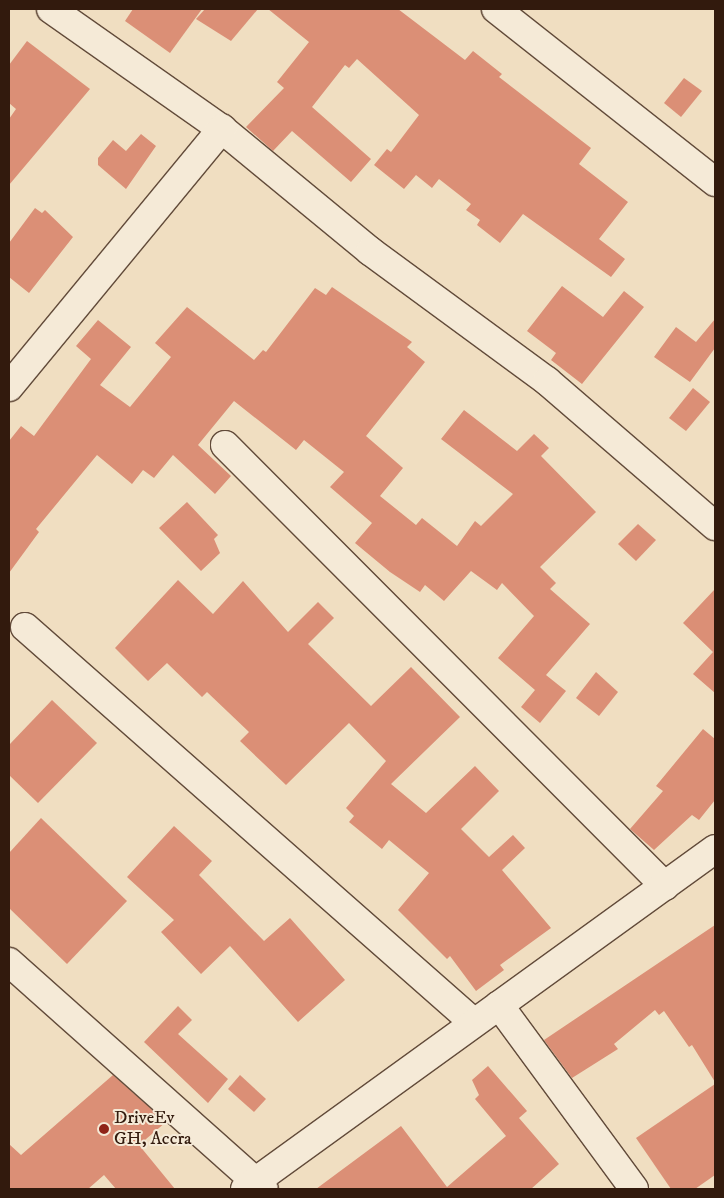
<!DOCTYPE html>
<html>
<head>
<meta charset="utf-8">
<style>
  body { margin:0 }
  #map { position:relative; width:724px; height:1198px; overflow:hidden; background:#f0dec1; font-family:"IM FELL DW Pica",serif }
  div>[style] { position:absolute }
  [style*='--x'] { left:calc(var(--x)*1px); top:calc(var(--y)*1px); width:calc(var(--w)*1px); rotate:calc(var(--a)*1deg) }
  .building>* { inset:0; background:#db8f76 }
  .roads { filter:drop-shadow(1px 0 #624b3a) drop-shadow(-1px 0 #624b3a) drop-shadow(0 1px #624b3a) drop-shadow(0 -1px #624b3a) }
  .minor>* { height:28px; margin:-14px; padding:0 14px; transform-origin:14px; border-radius:14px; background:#f5ead7 }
  .dots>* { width:14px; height:14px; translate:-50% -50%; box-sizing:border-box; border:2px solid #f5ead7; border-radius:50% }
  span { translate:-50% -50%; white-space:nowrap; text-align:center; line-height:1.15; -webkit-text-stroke:4px #f5ead7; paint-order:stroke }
  .poi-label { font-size:18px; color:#321a0d }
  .left { translate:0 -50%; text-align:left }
  .frame { position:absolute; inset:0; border:10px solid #321a0d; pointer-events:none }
</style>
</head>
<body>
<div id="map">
  <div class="building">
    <div style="clip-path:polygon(133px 9px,202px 9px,170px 53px,125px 21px)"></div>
    <div style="clip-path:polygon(205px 9px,258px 9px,231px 41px,196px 19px)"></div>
    <div style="clip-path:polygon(268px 9px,398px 9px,465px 60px,473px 51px,502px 74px,499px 77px,591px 148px,579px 164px,628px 202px,599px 239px,625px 259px,611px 277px,523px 214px,500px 243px,477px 225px,480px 220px,466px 210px,471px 204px,439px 179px,432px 188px,416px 175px,404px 189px,374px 165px,387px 149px,391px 152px,419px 115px,357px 59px,349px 68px,345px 65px,312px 107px,371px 159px,351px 182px,292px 131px,273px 151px,246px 127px,284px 88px,277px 82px,309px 42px)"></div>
    <div style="clip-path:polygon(27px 41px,90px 89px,9px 185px,9px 119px,16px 109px,9px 103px,9px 65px)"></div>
    <div style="clip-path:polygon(684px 78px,702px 91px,681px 117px,664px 103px)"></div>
    <div style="clip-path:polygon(141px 134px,156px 146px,126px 189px,98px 165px,98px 158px,113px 140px,126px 151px)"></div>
    <div style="clip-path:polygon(35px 208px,42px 213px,45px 210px,73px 237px,29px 293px,9px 277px,9px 243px)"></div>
    <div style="clip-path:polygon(562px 286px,603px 317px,624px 291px,644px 307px,582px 384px,551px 360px,556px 353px,527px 331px)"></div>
    <div style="clip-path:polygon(332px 287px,412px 342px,407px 347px,425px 362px,366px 436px,403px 468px,380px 496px,416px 525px,422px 518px,457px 546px,475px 521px,481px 526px,513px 494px,441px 439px,464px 410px,517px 451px,534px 434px,549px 448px,541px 456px,596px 512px,540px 567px,556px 583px,550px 589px,590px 624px,546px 675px,566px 691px,540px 723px,521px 707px,535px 690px,498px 658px,534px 616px,502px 583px,497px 590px,471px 571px,444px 601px,425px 585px,420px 592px,390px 572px,355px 543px,372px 523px,330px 487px,344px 472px,304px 440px,296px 450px,234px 401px,198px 445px,231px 476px,215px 494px,173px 455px,154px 478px,143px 470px,132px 484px,97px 455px,36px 529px,39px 532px,9px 573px,9px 441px,21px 426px,34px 436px,91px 359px,76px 346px,98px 320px,131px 347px,100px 385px,130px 407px,171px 357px,155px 343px,187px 307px,254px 360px,263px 350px,266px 352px,315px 288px,326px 295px)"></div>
    <div style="clip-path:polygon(715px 319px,715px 348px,690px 382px,654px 357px,676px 327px,696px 342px)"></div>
    <div style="clip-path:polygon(693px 388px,710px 402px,686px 431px,669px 418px)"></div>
    <div style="clip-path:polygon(187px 502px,218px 535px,214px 539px,220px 553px,201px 571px,159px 528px)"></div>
    <div style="clip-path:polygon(638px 524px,656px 540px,636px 561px,618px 544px)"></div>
    <div style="clip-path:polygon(178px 580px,213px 614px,243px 581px,288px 632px,318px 602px,334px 618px,308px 644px,371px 706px,411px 667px,460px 717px,391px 784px,426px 813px,475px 766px,499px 791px,461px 829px,489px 857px,513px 835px,525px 848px,502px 870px,551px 928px,500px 965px,504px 970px,476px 991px,450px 956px,447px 959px,398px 910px,429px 873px,389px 840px,382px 849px,349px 822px,354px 816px,346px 808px,386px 761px,349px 723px,286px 785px,240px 741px,249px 732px,207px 692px,202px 697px,167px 663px,148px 681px,115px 648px)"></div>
    <div style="clip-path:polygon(715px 589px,715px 693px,693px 674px,713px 652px,683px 623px)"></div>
    <div style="clip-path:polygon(596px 672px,618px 692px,599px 716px,576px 698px)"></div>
    <div style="clip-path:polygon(52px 700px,97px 743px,38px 803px,9px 775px,9px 745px)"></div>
    <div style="clip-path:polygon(703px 729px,715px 739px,715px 800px,699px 820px,692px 815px,654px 850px,630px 829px,663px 791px,656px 786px)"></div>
    <div style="clip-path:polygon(41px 818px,127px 901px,67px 964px,9px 908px,9px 853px)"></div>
    <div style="clip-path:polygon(174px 826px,212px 861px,199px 875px,264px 941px,290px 918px,345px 980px,298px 1022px,230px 946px,201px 974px,161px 932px,174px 920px,127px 877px)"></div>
    <div style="clip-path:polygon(715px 925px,715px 1082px,692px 1045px,689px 1047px,664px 1011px,659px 1015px,655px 1010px,614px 1044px,618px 1049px,572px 1078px,544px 1040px)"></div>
    <div style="clip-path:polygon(178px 1006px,192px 1020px,178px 1034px,228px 1079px,208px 1103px,144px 1042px)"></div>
    <div style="clip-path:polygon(488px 1066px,527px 1111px,519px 1118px,559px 1164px,531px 1189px,316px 1189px,401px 1126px,447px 1187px,506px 1136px,475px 1099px,479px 1095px,472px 1080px)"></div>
    <div style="clip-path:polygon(113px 1075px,166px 1122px,139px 1145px,175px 1189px,116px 1189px,104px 1175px,88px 1189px,9px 1189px,9px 1144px,21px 1155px)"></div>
    <div style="clip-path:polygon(240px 1075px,266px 1099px,254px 1112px,228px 1089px)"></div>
    <div style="clip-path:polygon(715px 1084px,715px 1175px,695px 1189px,671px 1189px,636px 1138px)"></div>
  </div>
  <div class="roads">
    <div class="minor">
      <div style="--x:51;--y:9;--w:209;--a:35.1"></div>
      <div style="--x:222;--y:129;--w:192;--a:39.5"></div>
      <div style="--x:370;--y:251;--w:220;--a:36.3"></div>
      <div style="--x:547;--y:381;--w:222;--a:40.8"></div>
      <div style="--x:496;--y:9;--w:279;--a:38.3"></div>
      <div style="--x:9;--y:387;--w:335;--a:-50.5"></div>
      <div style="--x:225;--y:445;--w:623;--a:45.07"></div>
      <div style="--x:25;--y:627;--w:597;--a:41.4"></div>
      <div style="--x:9;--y:962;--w:341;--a:41.7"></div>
      <div style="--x:499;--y:1005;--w:228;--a:53.7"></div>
      <div style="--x:245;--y:1189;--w:580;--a:-35.88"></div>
    </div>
  </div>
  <div class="dots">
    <div style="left:104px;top:1129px;background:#8f2418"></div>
  </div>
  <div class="poi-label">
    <span class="left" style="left:114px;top:1129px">DriveEv<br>GH, Accra</span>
  </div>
  <div class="frame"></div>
</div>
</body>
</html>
